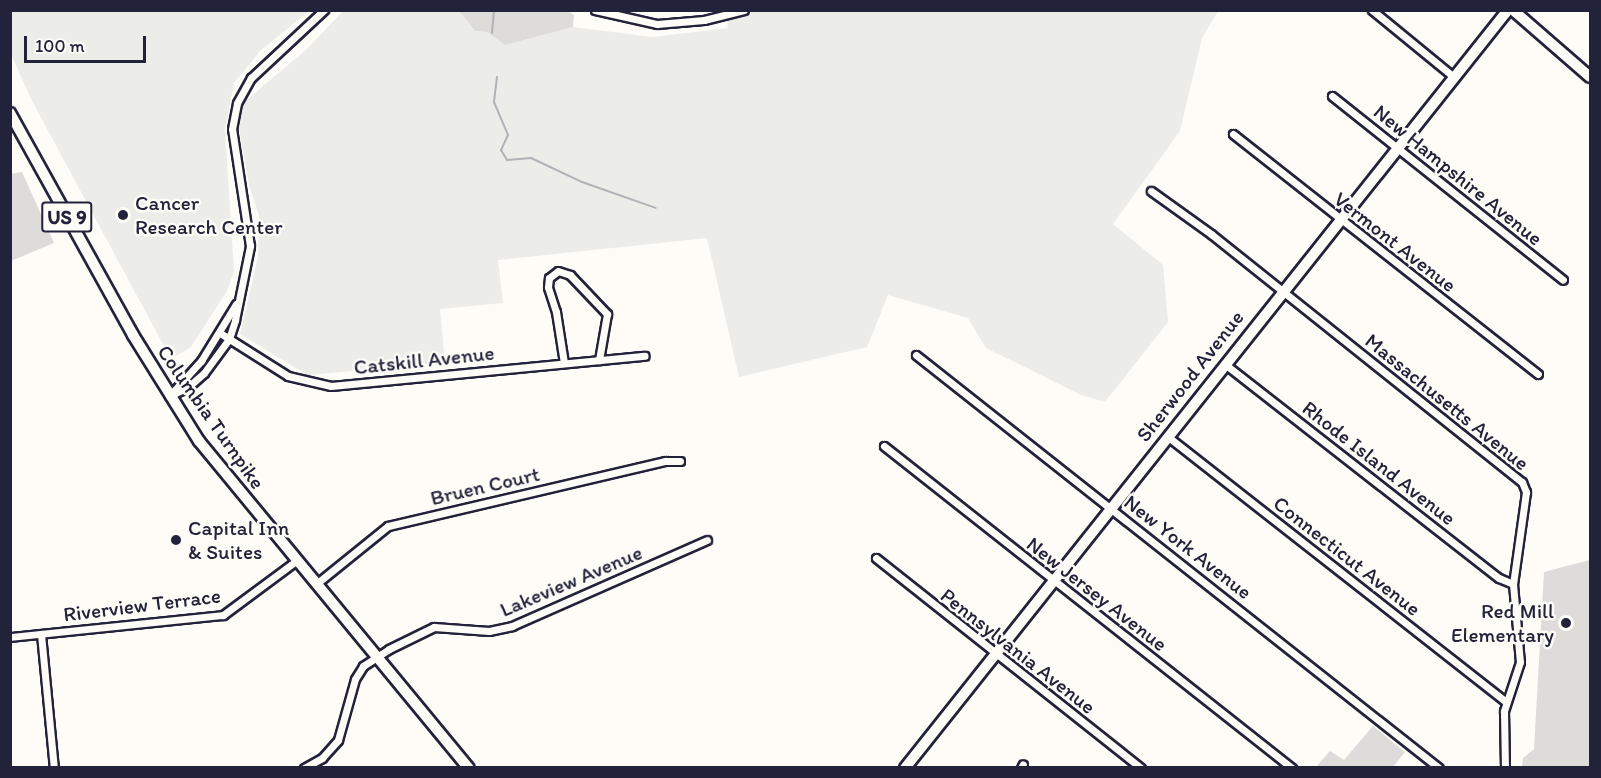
<!DOCTYPE html>
<html>
<head>
<meta charset="utf-8">
<style>
  body { margin:0 }
  #map { position:relative; width:1601px; height:778px; overflow:hidden; background:#fdfcf7; font-family:Itim,sans-serif }
  div>[style] { position:absolute }
  [style*='--x'] { left:calc(var(--x)*1px); top:calc(var(--y)*1px); width:calc(var(--w)*1px); rotate:calc(var(--a)*1deg) }
  .built>* { inset:0; background:#ecece9 }
  .green>* { inset:0; background:#dddcdb }
  .stream>* { height:2px; margin:-1px; padding:0 1px; transform-origin:1px; border-radius:1px; background:#b2b2b7 }
  .roads { filter:drop-shadow(2px 0 #22223b) drop-shadow(-2px 0 #22223b) drop-shadow(0 2px #22223b) drop-shadow(0 -2px #22223b) }
  .street>* { height:7px; margin:-3.5px; padding:0 3.5px; transform-origin:3.5px; border-radius:3.5px; background:#fdfcf7 }
  .secondary>* { height:10px; margin:-5px; padding:0 5px; transform-origin:5px; border-radius:5px; background:#fdfcf7 }
  .primary>* { height:10px; margin:-5px; padding:0 5px; transform-origin:5px; border-radius:5px; background:#fdfcf7 }
  .dots>* { width:16px; height:16px; translate:-50% -50%; box-sizing:border-box; border:3px solid #fdfcf7; border-radius:50% }
  span { translate:-50% -50%; white-space:nowrap; text-align:center; line-height:1.15; -webkit-text-stroke:5px #fdfcf7; paint-order:stroke }
  .shield-label span { padding:2px 4px; background:#fdfcf7; border:2px solid; border-radius:4px; -webkit-text-stroke-width:0 }
  .shield-label { font-size:20px; color:#22223b; font-weight:700 }
  .street-label { font-size:21px; color:#22223b }
  .poi-label { font-size:21px; color:#22223b }
  .left { translate:0 -50%; text-align:left }
  .right { translate:-100% -50%; text-align:right }
  .frame { position:absolute; inset:0; border:12px solid #22223b; pointer-events:none }
  .scale { position:absolute; left:24px; top:36px; width:122px; height:27px; box-sizing:border-box; border:3px solid #22223b; border-top:0; padding-left:8px; font-size:18px; line-height:21px; white-space:nowrap; color:#22223b; -webkit-text-stroke:4px #fdfcf7; paint-order:stroke }
</style>
</head>
<body>
<div id="map">
  <div class="built">
    <div style="clip-path:polygon(725px 10px,1218px 11px,1202px 38px,1180px 131px,1113px 224px,1163px 265px,1168px 322px,1105px 402px,1081px 395px,986px 348px,968px 318px,888px 295px,867px 347px,739px 377px,707px 238px,498px 260px,503px 303px,440px 309px,445px 363px,307px 375px,240px 334px,258px 257px,259px 216px,249px 185px,239px 128px,242px 104px,307px 49px,343px 11px,459px 11px,475px 31px,487px 32px,505px 45px,573px 27px,653px 37px,728px 28px)"></div>
    <div style="clip-path:polygon(10px 11px,309px 11px,260px 51px,234px 83px,225px 129px,234px 271px,227px 291px,191px 347px,171px 359px,31px 99px,11px 54px)"></div>
  </div>
  <div class="green">
    <div style="clip-path:polygon(459px 11px,568px 11px,574px 15px,573px 27px,505px 45px,487px 32px,475px 31px)"></div>
    <div style="clip-path:polygon(22px 172px,54px 243px,11px 261px,11px 174px)"></div>
    <div style="clip-path:polygon(1590px 560px,1590px 767px,1522px 767px,1523px 758px,1534px 749px,1544px 572px)"></div>
    <div style="clip-path:polygon(1373px 726px,1405px 752px,1393px 767px,1316px 767px,1330px 751px,1344px 760px)"></div>
  </div>
  <div class="stream">
    <div style="--x:492;--y:33;--w:23;--a:-85"></div>
    <div style="--x:497;--y:77;--w:25;--a:97"></div>
    <div style="--x:494;--y:102;--w:36;--a:67"></div>
    <div style="--x:508;--y:135;--w:17;--a:115"></div>
    <div style="--x:501;--y:150;--w:12;--a:59"></div>
    <div style="--x:507;--y:160;--w:24;--a:-5"></div>
    <div style="--x:531;--y:158;--w:56;--a:25.2"></div>
    <div style="--x:582;--y:182;--w:78;--a:19.4"></div>
  </div>
  <div class="roads">
    <div class="street">
      <div style="--x:595;--y:10;--w:64;--a:12.7"></div>
      <div style="--x:657;--y:24;--w:47;--a:-4.9"></div>
      <div style="--x:704;--y:20;--w:41;--a:-14"></div>
      <div style="--x:1372;--y:10;--w:106;--a:39.3"></div>
      <div style="--x:1332;--y:96;--w:295;--a:38.5"></div>
      <div style="--x:1233;--y:134;--w:388;--a:38.2"></div>
      <div style="--x:1151;--y:191;--w:74;--a:35.6"></div>
      <div style="--x:1211;--y:234;--w:398;--a:38.6"></div>
      <div style="--x:1522;--y:482;--w:11;--a:68"></div>
      <div style="--x:1526;--y:492;--w:93;--a:98"></div>
      <div style="--x:1513;--y:584;--w:78;--a:84.9"></div>
      <div style="--x:1520;--y:662;--w:52;--a:108.1"></div>
      <div style="--x:1504;--y:711;--w:57;--a:89"></div>
      <div style="--x:220;--y:333;--w:80;--a:32.3"></div>
      <div style="--x:288;--y:376;--w:44;--a:13.1"></div>
      <div style="--x:331;--y:386;--w:315;--a:-5.5"></div>
      <div style="--x:916;--y:355;--w:666;--a:38.3"></div>
      <div style="--x:564;--y:363;--w:52;--a:-98.9"></div>
      <div style="--x:556;--y:312;--w:26;--a:-108"></div>
      <div style="--x:548;--y:287;--w:9;--a:-84"></div>
      <div style="--x:549;--y:278;--w:11;--a:-38"></div>
      <div style="--x:558;--y:271;--w:13;--a:18"></div>
      <div style="--x:570;--y:275;--w:54;--a:46.5"></div>
      <div style="--x:607;--y:314;--w:47;--a:99.9"></div>
      <div style="--x:1226;--y:365;--w:346;--a:38"></div>
      <div style="--x:1499;--y:578;--w:15;--a:23"></div>
      <div style="--x:171;--y:394;--w:45;--a:-47.7"></div>
      <div style="--x:201;--y:361;--w:67;--a:-58.4"></div>
      <div style="--x:169;--y:396;--w:21;--a:-25"></div>
      <div style="--x:188;--y:387;--w:21;--a:-41"></div>
      <div style="--x:204;--y:373;--w:42;--a:-53.7"></div>
      <div style="--x:229;--y:339;--w:20;--a:-72"></div>
      <div style="--x:235;--y:320;--w:76;--a:-78.5"></div>
      <div style="--x:250;--y:246;--w:118;--a:-98.7"></div>
      <div style="--x:232;--y:129;--w:26;--a:-79"></div>
      <div style="--x:237;--y:103;--w:29;--a:-61"></div>
      <div style="--x:251;--y:78;--w:100;--a:-43"></div>
      <div style="--x:1167;--y:436;--w:431;--a:38.1"></div>
      <div style="--x:884;--y:446;--w:520;--a:38.28"></div>
      <div style="--x:876;--y:558;--w:338;--a:38.4"></div>
      <div style="--x:316;--y:584;--w:92;--a:-38.9"></div>
      <div style="--x:388;--y:526;--w:285;--a:-13.2"></div>
      <div style="--x:665;--y:461;--w:15;--a:0"></div>
      <div style="--x:41;--y:634;--w:135;--a:84.5"></div>
      <div style="--x:10;--y:637;--w:214;--a:-5.9"></div>
      <div style="--x:223;--y:615;--w:91;--a:-36.5"></div>
      <div style="--x:304;--y:768;--w:21;--a:-29"></div>
      <div style="--x:322;--y:758;--w:24;--a:-48"></div>
      <div style="--x:338;--y:740;--w:63;--a:-74.4"></div>
      <div style="--x:355;--y:679;--w:15;--a:-58"></div>
      <div style="--x:363;--y:666;--w:31;--a:-33"></div>
      <div style="--x:389;--y:649;--w:50;--a:-26.1"></div>
      <div style="--x:434;--y:627;--w:55;--a:4.2"></div>
      <div style="--x:489;--y:631;--w:24;--a:-12"></div>
      <div style="--x:512;--y:626;--w:213;--a:-23.8"></div>
      <div style="--x:1021;--y:768;--w:4;--a:-63"></div>
    </div>
    <div class="secondary">
      <div style="--x:905;--y:768;--w:969;--a:-51.5"></div>
    </div>
    <div class="primary">
      <div style="--x:1513;--y:10;--w:102;--a:41"></div>
      <div style="--x:10;--y:113;--w:254;--a:61"></div>
      <div style="--x:133;--y:335;--w:125;--a:58.1"></div>
      <div style="--x:199;--y:441;--w:424;--a:50.5"></div>
    </div>
  </div>
  <div class="dots">
    <div style="left:123px;top:215px;background:#22223b"></div>
    <div style="left:176px;top:540px;background:#22223b"></div>
    <div style="left:1566px;top:623px;background:#22223b"></div>
  </div>
  <div class="shield-label">
    <span style="left:67px;top:217px">US 9</span>
  </div>
  <div class="street-label">
    <span style="left:1458px;top:175px;rotate:39deg">New Hampshire Avenue</span>
    <span style="left:1395px;top:242px;rotate:38deg">Vermont Avenue</span>
    <span style="left:424px;top:360px;rotate:-6deg">Catskill Avenue</span>
    <span style="left:1190px;top:376px;rotate:-52deg">Sherwood Avenue</span>
    <span style="left:1447px;top:402px;rotate:39deg">Massachusetts Avenue</span>
    <span style="left:211px;top:417px;rotate:55deg">Columbia Turnpike</span>
    <span style="left:1379px;top:463px;rotate:38deg">Rhode Island Avenue</span>
    <span style="left:485px;top:486px;rotate:-13deg">Bruen Court</span>
    <span style="left:1188px;top:547px;rotate:38deg">New York Avenue</span>
    <span style="left:1347px;top:556px;rotate:38deg">Connecticut Avenue</span>
    <span style="left:571px;top:581px;rotate:-23deg">Lakeview Avenue</span>
    <span style="left:1097px;top:594px;rotate:38deg">New Jersey Avenue</span>
    <span style="left:142px;top:605px;rotate:-7deg">Riverview Terrace</span>
    <span style="left:1018px;top:651px;rotate:38deg">Pennsylvania Avenue</span>
  </div>
  <div class="poi-label">
    <span class="left" style="left:135px;top:215px">Cancer<br>Research Center</span>
    <span class="left" style="left:188px;top:540px">Capital Inn<br>&amp; Suites</span>
    <span class="right" style="left:1554px;top:623px">Red Mill<br>Elementary</span>
  </div>
  <div class="frame"></div>
  <div class="scale">100 m</div>
</div>
</body>
</html>
